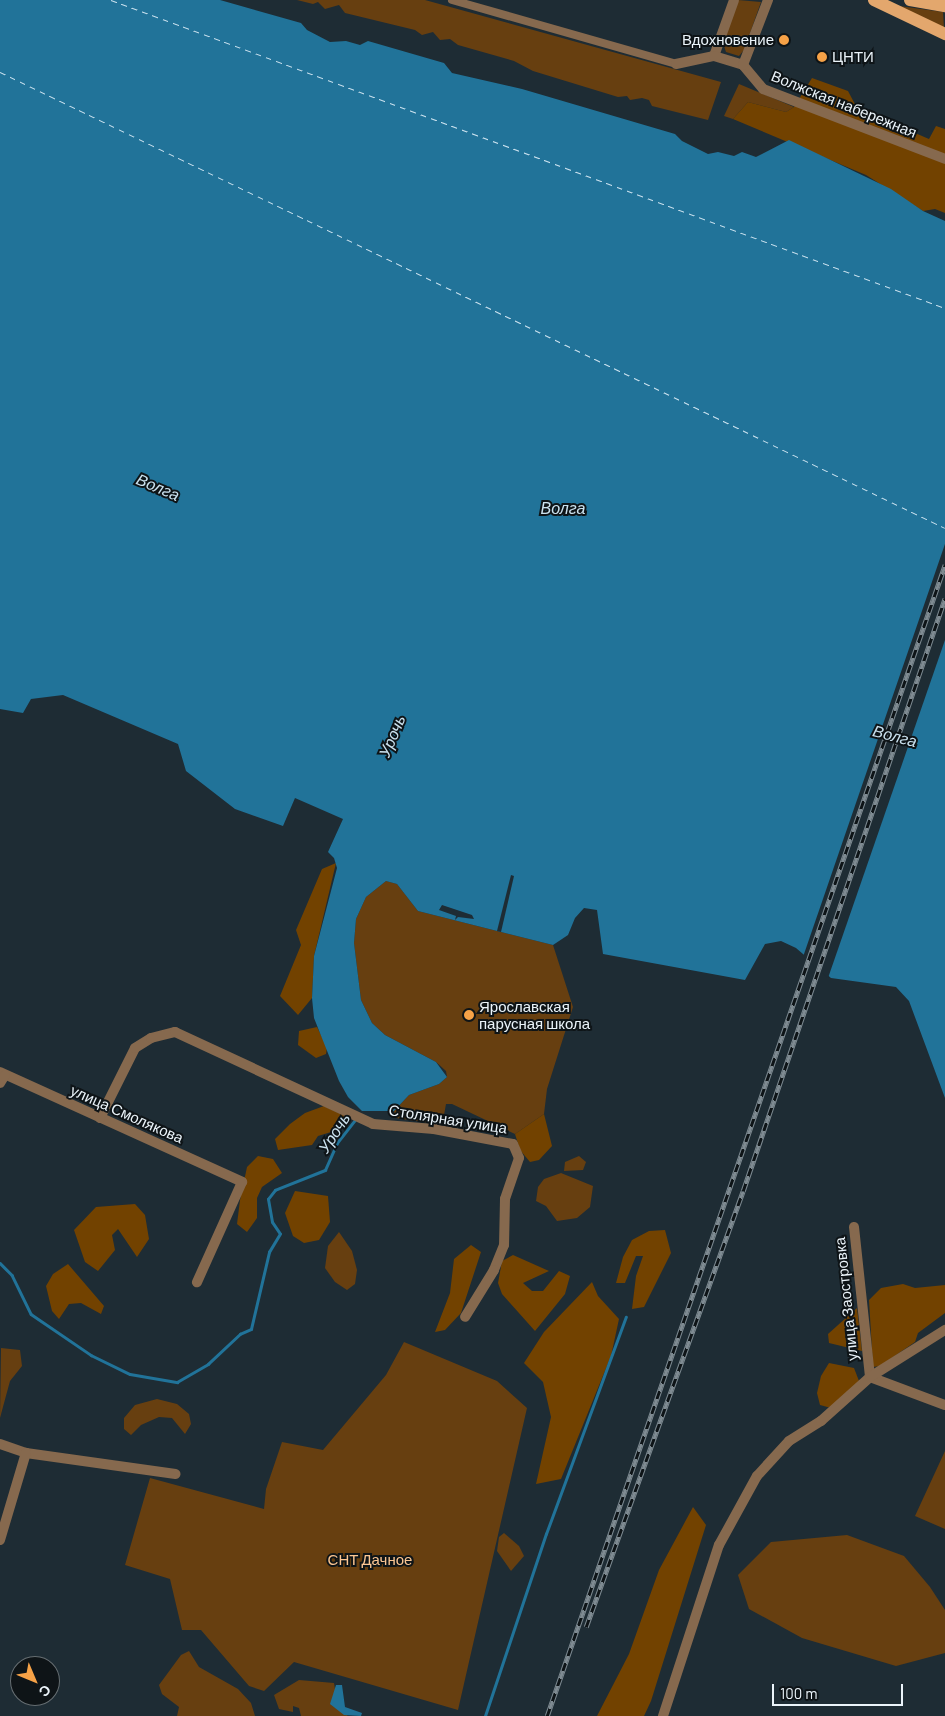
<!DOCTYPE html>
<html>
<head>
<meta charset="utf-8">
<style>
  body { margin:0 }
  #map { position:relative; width:945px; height:1716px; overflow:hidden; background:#1e2c34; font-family:Barlow,sans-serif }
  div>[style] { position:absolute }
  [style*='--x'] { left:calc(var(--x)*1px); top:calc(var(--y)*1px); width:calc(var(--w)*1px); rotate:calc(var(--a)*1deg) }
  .green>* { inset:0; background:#673f10 }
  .forest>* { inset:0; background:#724200 }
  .water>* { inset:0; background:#217399 }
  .pier>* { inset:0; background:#1e2c34 }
  .stream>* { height:2.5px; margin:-1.25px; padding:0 1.25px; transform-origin:1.25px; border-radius:1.25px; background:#217399 }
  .ferry>* { height:1px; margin-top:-0.5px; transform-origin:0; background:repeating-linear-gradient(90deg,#cbe2ef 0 6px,transparent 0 11px) }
  .pedestrian>* { height:8px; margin:-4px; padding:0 4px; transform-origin:4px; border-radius:4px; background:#86694e }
  .minor>* { height:10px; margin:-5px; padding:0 5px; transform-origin:5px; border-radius:5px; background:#86694e }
  .primary>* { height:12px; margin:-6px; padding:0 6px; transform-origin:6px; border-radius:6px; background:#e3a76d }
  .rail>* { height:4.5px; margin-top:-2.25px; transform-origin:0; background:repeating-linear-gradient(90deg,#0e1417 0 8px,#7f8b92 0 16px); box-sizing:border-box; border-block:1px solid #7f8b92 }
  .dots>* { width:14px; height:14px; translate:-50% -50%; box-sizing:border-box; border:2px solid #0e1417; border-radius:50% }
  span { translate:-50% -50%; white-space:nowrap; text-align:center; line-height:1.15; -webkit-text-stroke:4px #0e1417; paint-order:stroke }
  .poi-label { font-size:15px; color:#ebf4fa }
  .right { translate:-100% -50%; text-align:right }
  .left { translate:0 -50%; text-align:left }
  .street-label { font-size:15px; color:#ebf4fa }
  .park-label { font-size:15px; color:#fcc693 }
  .water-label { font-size:16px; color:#cbe2ef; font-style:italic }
  .north { position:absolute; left:10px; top:1656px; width:50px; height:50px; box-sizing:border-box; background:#0e1417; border:1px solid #666e72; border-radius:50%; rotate:135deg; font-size:14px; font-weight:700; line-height:20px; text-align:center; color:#ebf4fa }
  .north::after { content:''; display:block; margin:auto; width:18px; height:22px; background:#f6a247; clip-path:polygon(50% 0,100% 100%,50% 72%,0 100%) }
  .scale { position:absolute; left:772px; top:1684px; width:131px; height:22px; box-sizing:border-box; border:2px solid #ebf4fa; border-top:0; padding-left:6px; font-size:15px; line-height:18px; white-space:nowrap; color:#ebf4fa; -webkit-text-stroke:4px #0e1417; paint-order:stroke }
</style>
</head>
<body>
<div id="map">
  <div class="green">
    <div style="clip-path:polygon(297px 0,425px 0,721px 82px,708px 120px,652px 106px,649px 100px,642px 98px,630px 100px,627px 96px,618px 97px,533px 71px,514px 61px,458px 45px,450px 39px,440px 40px,433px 32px,422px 35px,415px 30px,345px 13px,339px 5px,325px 9px,318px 2px,313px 4px)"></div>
    <div style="clip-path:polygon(738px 0,761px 2px,744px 50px,739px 56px,726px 52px,723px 43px)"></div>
    <div style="clip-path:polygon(892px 5px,943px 12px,944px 28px)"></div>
    <div style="clip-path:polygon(739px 84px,794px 107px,786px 112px,748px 102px,733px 119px,724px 116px)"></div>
    <div style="clip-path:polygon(386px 881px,397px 884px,418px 911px,553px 945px,573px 1007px,547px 1089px,544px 1114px,515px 1134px,452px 1104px,446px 1104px,444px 1115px,437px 1124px,396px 1118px,394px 1111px,409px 1095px,439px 1084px,447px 1077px,446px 1071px,436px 1062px,385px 1035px,372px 1023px,361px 1000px,354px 943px,356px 919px,366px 897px)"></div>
    <div style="clip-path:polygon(579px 1156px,586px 1162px,583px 1170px,564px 1171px,565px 1162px)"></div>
    <div style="clip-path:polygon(561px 1173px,593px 1186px,590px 1207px,577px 1218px,557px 1221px,546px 1206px,536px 1201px,538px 1187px,544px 1179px)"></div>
    <div style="clip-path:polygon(339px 1232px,352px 1251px,357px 1270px,355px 1284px,347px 1290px,335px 1282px,325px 1268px,328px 1246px)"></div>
    <div style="clip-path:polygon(404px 1342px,497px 1381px,527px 1408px,458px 1710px,294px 1662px,264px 1691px,249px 1686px,201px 1630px,182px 1630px,170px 1579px,125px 1565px,150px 1478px,264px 1509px,266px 1489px,282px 1442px,323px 1450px,386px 1375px)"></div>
    <div style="clip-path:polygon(1px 1348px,20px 1350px,22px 1366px,10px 1381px,0 1418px)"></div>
    <div style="clip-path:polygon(157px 1399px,177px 1404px,189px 1414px,191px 1424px,185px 1434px,172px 1418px,159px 1417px,141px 1425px,131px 1435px,124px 1429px,124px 1418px,135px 1405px)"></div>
    <div style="clip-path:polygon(945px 1451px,945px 1529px,915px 1516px)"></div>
    <div style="clip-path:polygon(504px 1533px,519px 1546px,524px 1556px,511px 1571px,497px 1551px,499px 1537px)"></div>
    <div style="clip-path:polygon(847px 1535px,904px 1556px,930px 1587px,945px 1610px,945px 1653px,896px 1666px,802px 1638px,749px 1609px,738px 1575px,771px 1542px)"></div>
    <div style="clip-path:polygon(189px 1651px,199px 1667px,238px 1689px,251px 1703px,255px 1716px,177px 1716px,179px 1707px,162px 1694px,159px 1685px,181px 1655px)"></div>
    <div style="clip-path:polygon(299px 1680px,334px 1683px,338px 1708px,348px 1716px,301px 1716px,299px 1708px,293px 1706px,293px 1712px,279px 1709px,274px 1695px)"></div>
  </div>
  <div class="forest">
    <div style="clip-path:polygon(812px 78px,848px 91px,857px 108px,929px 139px,936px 126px,945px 129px,945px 213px,935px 209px,923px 211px,866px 175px,733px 119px,748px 102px,786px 112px,794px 107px)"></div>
    <div style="clip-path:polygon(336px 863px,314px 956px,312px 998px,298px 1015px,280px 996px,301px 945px,296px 930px,322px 869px)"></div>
    <div style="clip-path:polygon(317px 1027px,327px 1047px,326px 1054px,316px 1058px,298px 1045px,299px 1031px)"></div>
    <div style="clip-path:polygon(324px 1106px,347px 1117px,344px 1128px,318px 1136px,312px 1145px,278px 1150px,275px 1139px,290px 1124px,305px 1113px)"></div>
    <div style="clip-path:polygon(544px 1114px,552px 1146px,539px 1160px,530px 1162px,520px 1150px,515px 1134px)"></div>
    <div style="clip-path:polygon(258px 1156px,273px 1159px,282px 1173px,262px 1187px,257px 1198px,257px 1218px,247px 1232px,237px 1224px,240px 1200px,247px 1167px)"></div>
    <div style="clip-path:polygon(295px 1191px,328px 1196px,330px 1222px,319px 1240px,304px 1243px,293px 1236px,285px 1213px)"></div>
    <div style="clip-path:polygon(135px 1204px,145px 1215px,149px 1239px,137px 1257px,118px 1229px,112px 1235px,115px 1250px,98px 1271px,85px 1262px,74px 1230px,96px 1207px)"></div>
    <div style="clip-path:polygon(665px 1230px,671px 1253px,644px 1307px,632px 1309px,636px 1276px,643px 1256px,636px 1256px,625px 1283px,616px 1283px,623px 1257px,632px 1240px,649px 1231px)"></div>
    <div style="clip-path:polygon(471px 1245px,481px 1252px,461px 1313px,445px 1330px,435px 1332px,450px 1293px,454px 1259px)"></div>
    <div style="clip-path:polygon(513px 1255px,549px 1271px,523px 1283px,532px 1291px,543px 1291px,559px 1271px,570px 1276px,565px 1294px,535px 1331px,502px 1294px,498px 1283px,502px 1261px)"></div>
    <div style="clip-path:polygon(68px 1264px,104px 1306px,101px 1314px,81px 1303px,69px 1304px,59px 1319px,52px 1311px,46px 1286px,53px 1274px)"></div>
    <div style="clip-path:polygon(592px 1282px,598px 1296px,619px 1319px,611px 1356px,561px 1479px,536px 1484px,551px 1417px,543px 1382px,524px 1363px,544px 1332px)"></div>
    <div style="clip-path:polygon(903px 1284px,915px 1288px,945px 1285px,945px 1313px,918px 1333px,915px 1342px,880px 1366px,873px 1367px,869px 1300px,881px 1288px)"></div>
    <div style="clip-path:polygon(857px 1308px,862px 1351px,829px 1343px,828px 1334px)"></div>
    <div style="clip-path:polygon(829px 1363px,854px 1368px,859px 1381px,831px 1408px,820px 1405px,817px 1393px,821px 1376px)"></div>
    <div style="clip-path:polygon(693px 1507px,706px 1525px,651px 1701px,644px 1716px,597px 1716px,629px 1654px,659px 1570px)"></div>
  </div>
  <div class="water">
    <div style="clip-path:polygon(0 0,220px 0,301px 23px,307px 30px,330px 42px,346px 41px,360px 45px,368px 41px,444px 63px,452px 73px,522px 89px,675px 134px,682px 141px,708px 154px,718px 152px,734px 156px,742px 152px,756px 157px,789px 140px,891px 189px,923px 211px,945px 221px,945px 1098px,909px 1001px,896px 987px,831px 978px,796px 948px,781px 941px,765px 944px,745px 980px,603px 954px,597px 910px,584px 908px,575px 918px,568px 935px,553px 945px,418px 911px,397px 884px,386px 881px,366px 897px,356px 919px,354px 943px,361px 1000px,372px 1023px,385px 1035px,436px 1062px,447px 1077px,439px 1084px,409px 1095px,394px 1111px,362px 1111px,348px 1097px,339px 1081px,314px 1018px,312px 998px,314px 956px,337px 868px,334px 858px,328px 852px,343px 819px,295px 798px,283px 826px,235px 809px,186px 771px,178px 744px,63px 695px,31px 699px,23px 713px,0 709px)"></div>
    <div style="clip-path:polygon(336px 1685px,342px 1685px,345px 1707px,362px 1713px,361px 1716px,344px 1715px,330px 1704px)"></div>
  </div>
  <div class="pier">
    <div style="clip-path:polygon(945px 544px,945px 640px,828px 978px,803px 957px)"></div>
    <div style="clip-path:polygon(511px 875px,514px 876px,501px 932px,497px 931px)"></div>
    <div style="clip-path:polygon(442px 905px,472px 915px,474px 919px,458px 917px,455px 920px,456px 916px,439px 910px)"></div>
  </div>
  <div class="stream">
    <div style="--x:0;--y:1263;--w:17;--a:45"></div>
    <div style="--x:12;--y:1275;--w:43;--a:64"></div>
    <div style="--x:31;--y:1314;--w:73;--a:34.3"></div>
    <div style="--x:91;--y:1355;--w:43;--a:26"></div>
    <div style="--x:130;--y:1374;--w:48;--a:9.7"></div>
    <div style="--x:177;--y:1382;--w:36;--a:-30"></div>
    <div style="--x:208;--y:1364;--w:44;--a:-43.2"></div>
    <div style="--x:240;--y:1334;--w:12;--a:-24"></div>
    <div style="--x:251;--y:1329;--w:79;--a:-76.8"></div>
    <div style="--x:269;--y:1252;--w:21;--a:-59"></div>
    <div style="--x:280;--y:1234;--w:14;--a:-124"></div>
    <div style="--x:272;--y:1222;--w:23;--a:-100"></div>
    <div style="--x:268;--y:1199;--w:11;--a:-52"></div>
    <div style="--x:275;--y:1190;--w:54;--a:-21.8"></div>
    <div style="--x:325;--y:1170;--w:30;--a:-66"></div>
    <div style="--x:337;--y:1143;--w:29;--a:-52"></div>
    <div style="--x:485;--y:1716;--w:192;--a:-71.5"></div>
    <div style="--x:546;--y:1534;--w:231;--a:-69.8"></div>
  </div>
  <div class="ferry">
    <div style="--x:111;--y:0;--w:889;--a:20.27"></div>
    <div style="--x:0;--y:72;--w:1049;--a:25.76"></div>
  </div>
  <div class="pedestrian">
    <div style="--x:452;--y:0;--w:233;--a:15.9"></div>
  </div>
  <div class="minor">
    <div style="--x:714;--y:56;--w:59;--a:-70.3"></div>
    <div style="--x:676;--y:64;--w:39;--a:-12"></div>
    <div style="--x:714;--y:56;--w:30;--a:17"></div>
    <div style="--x:743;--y:65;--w:31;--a:50"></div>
    <div style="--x:763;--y:89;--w:195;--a:21"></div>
    <div style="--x:743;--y:65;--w:70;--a:-69"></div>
    <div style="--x:0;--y:1072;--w:266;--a:24.4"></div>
    <div style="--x:242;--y:1182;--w:110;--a:114.2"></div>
    <div style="--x:0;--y:1083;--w:9;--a:-58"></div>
    <div style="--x:100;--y:1118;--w:78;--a:-63.4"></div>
    <div style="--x:135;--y:1048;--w:19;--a:-32"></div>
    <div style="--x:151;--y:1038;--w:25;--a:-14"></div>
    <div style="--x:175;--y:1032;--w:218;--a:24.9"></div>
    <div style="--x:373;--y:1124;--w:61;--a:4.7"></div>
    <div style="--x:434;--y:1129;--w:80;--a:10.8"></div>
    <div style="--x:513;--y:1144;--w:15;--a:67"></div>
    <div style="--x:519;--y:1158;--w:43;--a:108.9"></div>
    <div style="--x:505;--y:1199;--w:46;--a:91.2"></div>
    <div style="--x:504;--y:1245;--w:27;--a:112"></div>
    <div style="--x:494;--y:1270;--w:55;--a:121.7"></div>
    <div style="--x:854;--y:1227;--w:151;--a:83.9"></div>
    <div style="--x:870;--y:1377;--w:80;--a:20.5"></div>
    <div style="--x:0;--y:1444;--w:28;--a:19"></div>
    <div style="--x:26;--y:1453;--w:151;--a:8"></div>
    <div style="--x:0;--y:1540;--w:91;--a:-73.4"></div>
    <div style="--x:663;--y:1716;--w:180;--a:-71.9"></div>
    <div style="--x:719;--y:1545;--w:79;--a:-61.2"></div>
    <div style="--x:757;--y:1476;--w:47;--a:-47.6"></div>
    <div style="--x:789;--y:1441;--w:38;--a:-32"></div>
    <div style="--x:821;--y:1421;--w:66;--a:-41.9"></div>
    <div style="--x:870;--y:1377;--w:89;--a:-32.1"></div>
  </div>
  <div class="primary">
    <div style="--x:874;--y:0;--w:79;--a:25.6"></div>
    <div style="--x:910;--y:0;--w:36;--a:10"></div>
  </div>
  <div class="rail">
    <div style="--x:586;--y:1627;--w:463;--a:-70.2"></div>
    <div style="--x:743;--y:1191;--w:626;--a:-71.19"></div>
    <div style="--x:547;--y:1716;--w:1218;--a:-70.93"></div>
  </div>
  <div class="dots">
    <div style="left:784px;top:40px;background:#f6a247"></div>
    <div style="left:822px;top:57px;background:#f6a247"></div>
    <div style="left:469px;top:1015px;background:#f6a247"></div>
  </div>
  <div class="poi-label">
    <span class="right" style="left:774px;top:40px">Вдохновение</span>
    <span class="left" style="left:832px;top:57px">ЦНТИ</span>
    <span class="left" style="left:479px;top:1015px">Ярославская<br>парусная школа</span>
  </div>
  <div class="street-label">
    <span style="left:844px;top:104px;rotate:22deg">Волжская набережная</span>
    <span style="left:127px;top:1114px;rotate:24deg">улица Смолякова</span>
    <span style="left:448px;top:1119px;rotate:9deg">Столярная улица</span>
    <span style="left:846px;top:1299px;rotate:-96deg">улица Заостровка</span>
  </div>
  <div class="park-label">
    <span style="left:370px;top:1560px">СНТ Дачное</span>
  </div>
  <div class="water-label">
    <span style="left:158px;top:487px;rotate:23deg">Волга</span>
    <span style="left:563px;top:508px">Волга</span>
    <span style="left:392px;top:736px;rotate:-67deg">Урочь</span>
    <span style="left:895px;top:736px;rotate:15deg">Волга</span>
    <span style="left:334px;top:1133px;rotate:-57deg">Урочь</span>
  </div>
  <div class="north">С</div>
  <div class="scale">100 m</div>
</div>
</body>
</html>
